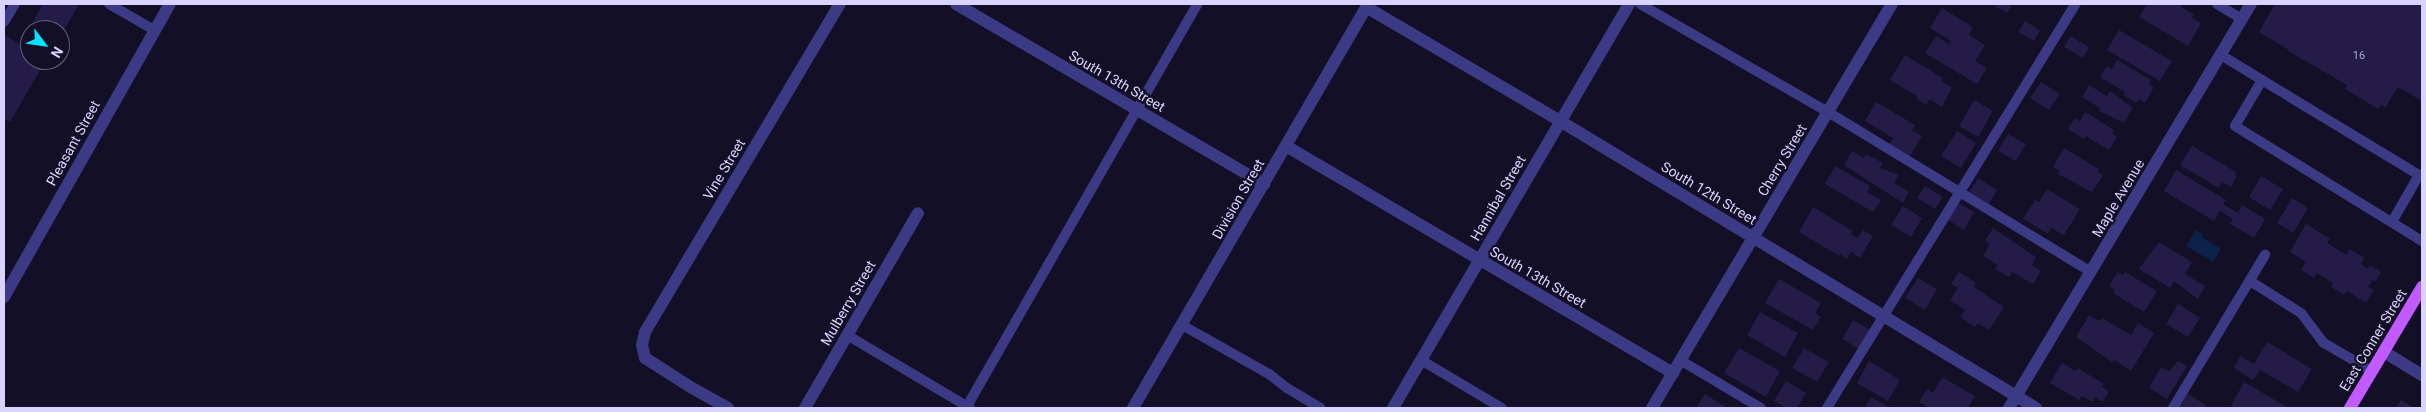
<!DOCTYPE html>
<html>
<head>
<meta charset="utf-8">
<style>
  body { margin:0 }
  #map { position:relative; width:2426px; height:412px; overflow:hidden; background:#130f26; font-family:Roboto,sans-serif }
  div>[style] { position:absolute }
  [style*='--x'] { left:calc(var(--x)*1px); top:calc(var(--y)*1px); width:calc(var(--w)*1px); rotate:calc(var(--a)*1deg) }
  .water>* { inset:0; background:#0c2248 }
  .building>* { inset:0; background:#241b47 }
  .service>* { height:10px; margin:-5px; padding:0 5px; transform-origin:5px; border-radius:5px; background:#3d3a85 }
  .minor>* { height:12px; margin:-6px; padding:0 6px; transform-origin:6px; border-radius:6px; background:#3d3a85 }
  .tertiary>* { height:12px; margin:-6px; padding:0 6px; transform-origin:6px; border-radius:6px; background:#3d3a85 }
  .primary>* { height:12px; margin:-6px; padding:0 6px; transform-origin:6px; border-radius:6px; background:#c25bff }
  span { translate:-50% -50%; white-space:nowrap; text-align:center; line-height:1.15; -webkit-text-stroke:4.5px #130f26; paint-order:stroke }
  .number-label { font-size:11px; color:#aca6d1 }
  .number-label span { -webkit-text-stroke-width:0 }
  .street-label { font-size:14px; color:#d9d4ff }
  .frame { position:absolute; inset:0; border:5px solid #d9d4ff; pointer-events:none }
  .north { position:absolute; left:20px; top:20px; width:50px; height:50px; box-sizing:border-box; background:#130f26; border:1px solid #625e7d; border-radius:50%; rotate:121deg; font-size:14px; font-weight:700; line-height:20px; text-align:center; color:#d9d4ff }
  .north::after { content:''; display:block; margin:auto; width:18px; height:22px; background:#00e5ff; clip-path:polygon(50% 0,100% 100%,50% 72%,0 100%) }
</style>
</head>
<body>
<div id="map">
  <div class="water">
    <div style="clip-path:polygon(2196px 230px,2203px 234px,2202px 237px,2221px 249px,2213px 262px,2186px 246px)"></div>
  </div>
  <div class="building">
    <div style="clip-path:polygon(43px 4px,73px 4px,78px 6px,60px 37px,60px 30px,30px 30px,30px 60px,46px 60px,10px 122px,4px 119px,4px 35px,20px 44px)"></div>
    <div style="clip-path:polygon(1992px 4px,2013px 4px,2007px 13px)"></div>
    <div style="clip-path:polygon(2147px 4px,2179px 4px,2182px 5px,2181px 7px,2194px 15px,2192px 18px,2201px 23px,2188px 46px,2139px 17px)"></div>
    <div style="clip-path:polygon(2275px 4px,2418px 4px,2422px 6px,2422px 101px,2398px 87px,2385px 108px,2381px 105px,2378px 109px,2345px 89px,2347px 85px,2288px 51px,2289px 50px,2259px 32px)"></div>
    <div style="clip-path:polygon(1942px 8px,1973px 27px,1969px 35px,1985px 45px,1975px 61px,1987px 68px,1977px 84px,1925px 53px,1936px 36px,1949px 44px,1951px 41px,1930px 28px)"></div>
    <div style="clip-path:polygon(2025px 21px,2040px 30px,2034px 41px,2018px 32px)"></div>
    <div style="clip-path:polygon(2119px 30px,2172px 61px,2160px 81px,2107px 50px)"></div>
    <div style="clip-path:polygon(2070px 36px,2089px 47px,2083px 58px,2064px 47px)"></div>
    <div style="clip-path:polygon(1905px 55px,1943px 78px,1941px 81px,1952px 87px,1942px 107px,1930px 99px,1926px 105px,1916px 98px,1917px 96px,1890px 80px)"></div>
    <div style="clip-path:polygon(2117px 60px,2151px 80px,2148px 84px,2154px 87px,2145px 103px,2139px 99px,2136px 103px,2123px 95px,2125px 92px,2100px 77px,2107px 66px,2112px 69px)"></div>
    <div style="clip-path:polygon(2041px 82px,2060px 94px,2049px 110px,2030px 98px)"></div>
    <div style="clip-path:polygon(2089px 85px,2107px 96px,2110px 91px,2133px 108px,2124px 123px,2099px 111px,2100px 108px,2082px 97px)"></div>
    <div style="clip-path:polygon(1974px 100px,1993px 111px,1978px 137px,1959px 126px)"></div>
    <div style="clip-path:polygon(1876px 102px,1915px 125px,1912px 130px,1922px 136px,1910px 156px,1890px 144px,1893px 138px,1865px 121px)"></div>
    <div style="clip-path:polygon(2085px 112px,2114px 130px,2112px 133px,2117px 137px,2109px 150px,2086px 136px,2084px 139px,2068px 129px,2075px 118px,2080px 121px)"></div>
    <div style="clip-path:polygon(1957px 131px,1976px 143px,1961px 168px,1941px 156px)"></div>
    <div style="clip-path:polygon(2008px 134px,2026px 144px,2016px 161px,1998px 151px)"></div>
    <div style="clip-path:polygon(2192px 146px,2236px 172px,2235px 175px,2237px 176px,2231px 187px,2222px 182px,2219px 188px,2180px 165px)"></div>
    <div style="clip-path:polygon(2064px 148px,2099px 169px,2098px 172px,2103px 175px,2092px 192px,2058px 174px,2060px 171px,2053px 167px)"></div>
    <div style="clip-path:polygon(1852px 151px,1864px 158px,1866px 154px,1883px 163px,1880px 168px,1899px 175px,1894px 183px,1909px 192px,1903px 203px,1844px 165px)"></div>
    <div style="clip-path:polygon(1835px 166px,1870px 186px,1867px 192px,1881px 200px,1873px 212px,1825px 184px)"></div>
    <div style="clip-path:polygon(2176px 170px,2226px 200px,2223px 204px,2238px 213px,2242px 205px,2265px 219px,2254px 238px,2230px 224px,2233px 219px,2220px 211px,2214px 221px,2164px 191px)"></div>
    <div style="clip-path:polygon(2261px 176px,2283px 189px,2270px 210px,2249px 197px)"></div>
    <div style="clip-path:polygon(1978px 178px,1997px 190px,1989px 204px,1969px 192px)"></div>
    <div style="clip-path:polygon(1925px 186px,1943px 197px,1935px 209px,1917px 198px)"></div>
    <div style="clip-path:polygon(2047px 189px,2080px 209px,2064px 235px,2051px 228px,2048px 234px,2023px 219px,2035px 200px,2039px 202px)"></div>
    <div style="clip-path:polygon(2292px 198px,2308px 208px,2293px 233px,2277px 223px)"></div>
    <div style="clip-path:polygon(1958px 203px,1974px 212px,1964px 230px,1948px 220px)"></div>
    <div style="clip-path:polygon(1903px 206px,1922px 218px,1911px 237px,1891px 225px)"></div>
    <div style="clip-path:polygon(1813px 207px,1853px 231px,1851px 234px,1858px 238px,1863px 230px,1873px 236px,1860px 258px,1851px 252px,1847px 259px,1840px 254px,1839px 256px,1799px 232px)"></div>
    <div style="clip-path:polygon(2306px 224px,2330px 239px,2327px 243px,2346px 255px,2350px 249px,2365px 258px,2361px 264px,2368px 269px,2370px 265px,2381px 272px,2375px 282px,2372px 280px,2368px 287px,2374px 290px,2366px 303px,2347px 291px,2344px 295px,2331px 287px,2333px 283px,2317px 273px,2314px 278px,2301px 270px,2306px 262px,2290px 252px)"></div>
    <div style="clip-path:polygon(1993px 228px,2036px 257px,2032px 265px,2041px 271px,2033px 284px,2012px 272px,2009px 277px,1995px 269px,1998px 265px,1983px 256px,1990px 244px,1985px 241px)"></div>
    <div style="clip-path:polygon(2159px 242px,2192px 262px,2185px 274px,2205px 286px,2198px 299px,2174px 281px,2170px 288px,2139px 269px)"></div>
    <div style="clip-path:polygon(1959px 272px,1976px 283px,1974px 287px,2004px 307px,1989px 330px,1978px 323px,1975px 327px,1960px 317px,1965px 310px,1950px 300px,1958px 288px,1951px 284px)"></div>
    <div style="clip-path:polygon(2118px 272px,2123px 275px,2125px 272px,2157px 291px,2144px 312px,2113px 293px,2115px 290px,2109px 286px)"></div>
    <div style="clip-path:polygon(1918px 278px,1937px 289px,1925px 310px,1905px 298px)"></div>
    <div style="clip-path:polygon(1779px 279px,1821px 303px,1815px 313px,1821px 317px,1813px 330px,1765px 303px)"></div>
    <div style="clip-path:polygon(2178px 304px,2200px 318px,2188px 337px,2166px 324px)"></div>
    <div style="clip-path:polygon(1760px 312px,1798px 333px,1785px 357px,1747px 335px)"></div>
    <div style="clip-path:polygon(2089px 315px,2100px 321px,2102px 318px,2131px 335px,2138px 323px,2154px 333px,2131px 371px,2114px 360px,2112px 362px,2076px 337px)"></div>
    <div style="clip-path:polygon(1853px 320px,1870px 330px,1859px 349px,1842px 339px)"></div>
    <div style="clip-path:polygon(2267px 342px,2312px 369px,2298px 392px,2260px 370px,2253px 380px,2234px 368px,2240px 356px,2254px 364px)"></div>
    <div style="clip-path:polygon(1739px 348px,1780px 371px,1766px 397px,1724px 373px)"></div>
    <div style="clip-path:polygon(1804px 348px,1829px 362px,1817px 382px,1792px 368px)"></div>
    <div style="clip-path:polygon(1869px 361px,1900px 380px,1888px 401px,1857px 383px)"></div>
    <div style="clip-path:polygon(2178px 361px,2187px 366px,2167px 399px,2149px 388px,2161px 367px,2169px 371px)"></div>
    <div style="clip-path:polygon(2062px 363px,2076px 371px,2078px 368px,2104px 384px,2102px 387px,2109px 392px,2102px 402px,2095px 397px,2092px 402px,2082px 396px,2079px 400px,2050px 383px)"></div>
    <div style="clip-path:polygon(1942px 377px,1975px 396px,1968px 408px,1930px 408px,1919px 402px,1927px 389px,1933px 393px)"></div>
    <div style="clip-path:polygon(1786px 381px,1806px 393px,1797px 408px,1786px 408px,1774px 401px)"></div>
    <div style="clip-path:polygon(2244px 382px,2289px 408px,2235px 408px,2231px 406px)"></div>
    <div style="clip-path:polygon(1705px 394px,1727px 408px,1696px 408px)"></div>
    <div style="clip-path:polygon(2188px 394px,2206px 405px,2204px 408px,2179px 408px)"></div>
    <div style="clip-path:polygon(1871px 397px,1890px 408px,1865px 408px)"></div>
    <div style="clip-path:polygon(2401px 400px,2415px 408px,2396px 408px)"></div>
  </div>
  <div class="service">
    <div style="--x:109;--y:4;--w:52;--a:30"></div>
    <div style="--x:1640;--y:4;--w:217;--a:29.9"></div>
    <div style="--x:1828;--y:112;--w:308;--a:31.3"></div>
    <div style="--x:2217;--y:4;--w:29;--a:31"></div>
    <div style="--x:4;--y:22;--w:21;--a:-59"></div>
    <div style="--x:2221;--y:55;--w:48;--a:31.4"></div>
    <div style="--x:2262;--y:80;--w:53;--a:120.4"></div>
    <div style="--x:2235;--y:126;--w:220;--a:31.6"></div>
    <div style="--x:2262;--y:80;--w:184;--a:31.2"></div>
    <div style="--x:2419;--y:175;--w:54;--a:119.9"></div>
    <div style="--x:2250;--y:281;--w:60;--a:32.1"></div>
    <div style="--x:2301;--y:313;--w:38;--a:53"></div>
    <div style="--x:2324;--y:343;--w:56;--a:30.3"></div>
    <div style="--x:1182;--y:325;--w:100;--a:29.4"></div>
    <div style="--x:1269;--y:374;--w:23;--a:38"></div>
    <div style="--x:1287;--y:388;--w:39;--a:31"></div>
    <div style="--x:847;--y:335;--w:143;--a:30.7"></div>
    <div style="--x:1421;--y:360;--w:94;--a:30.7"></div>
    <div style="--x:1680;--y:360;--w:94;--a:30.7"></div>
    <div style="--x:966;--y:408;--w:465;--a:-60.2"></div>
    <div style="--x:1827;--y:408;--w:475;--a:-58.4"></div>
    <div style="--x:2173;--y:408;--w:179;--a:-59"></div>
  </div>
  <div class="minor">
    <div style="--x:956;--y:4;--w:357;--a:30.3"></div>
    <div style="--x:1366;--y:7;--w:225;--a:30.4"></div>
    <div style="--x:1560;--y:121;--w:556;--a:31.09"></div>
    <div style="--x:1286;--y:146;--w:449;--a:30.4"></div>
    <div style="--x:2384;--y:352;--w:44;--a:31.2"></div>
    <div style="--x:728;--y:408;--w:41;--a:-150.9"></div>
    <div style="--x:692;--y:388;--w:56;--a:-147.4"></div>
    <div style="--x:645;--y:358;--w:13;--a:-103"></div>
    <div style="--x:642;--y:345;--w:13;--a:-77"></div>
    <div style="--x:645;--y:332;--w:382;--a:-59.3"></div>
    <div style="--x:805;--y:408;--w:225;--a:-59.9"></div>
    <div style="--x:1133;--y:408;--w:467;--a:-59.8"></div>
    <div style="--x:1393;--y:408;--w:468;--a:-59.7"></div>
    <div style="--x:1652;--y:408;--w:470;--a:-59.3"></div>
    <div style="--x:2009;--y:408;--w:471;--a:-59.1"></div>
  </div>
  <div class="tertiary">
    <div style="--x:4;--y:297;--w:337;--a:-60.5"></div>
  </div>
  <div class="primary">
    <div style="--x:2350;--y:408;--w:141;--a:-59.2"></div>
  </div>
  <div class="number-label">
    <span style="left:2359px;top:56px">16</span>
  </div>
  <div class="street-label">
    <span style="left:1117px;top:81px;rotate:30deg">South 13th Street</span>
    <span style="left:73px;top:143px;rotate:-61deg">Pleasant Street</span>
    <span style="left:1782px;top:160px;rotate:-59deg">Cherry Street</span>
    <span style="left:724px;top:169px;rotate:-59deg">Vine Street</span>
    <span style="left:1709px;top:193px;rotate:31deg">South 12th Street</span>
    <span style="left:1498px;top:198px;rotate:-60deg">Hannibal Street</span>
    <span style="left:2118px;top:198px;rotate:-59deg">Maple Avenue</span>
    <span style="left:1238px;top:199px;rotate:-60deg">Division Street</span>
    <span style="left:1538px;top:277px;rotate:30deg">South 13th Street</span>
    <span style="left:848px;top:303px;rotate:-60deg">Mulberry Street</span>
    <span style="left:2373px;top:340px;rotate:-59deg">East Conner Street</span>
  </div>
  <div class="frame"></div>
  <div class="north">N</div>
</div>
</body>
</html>
